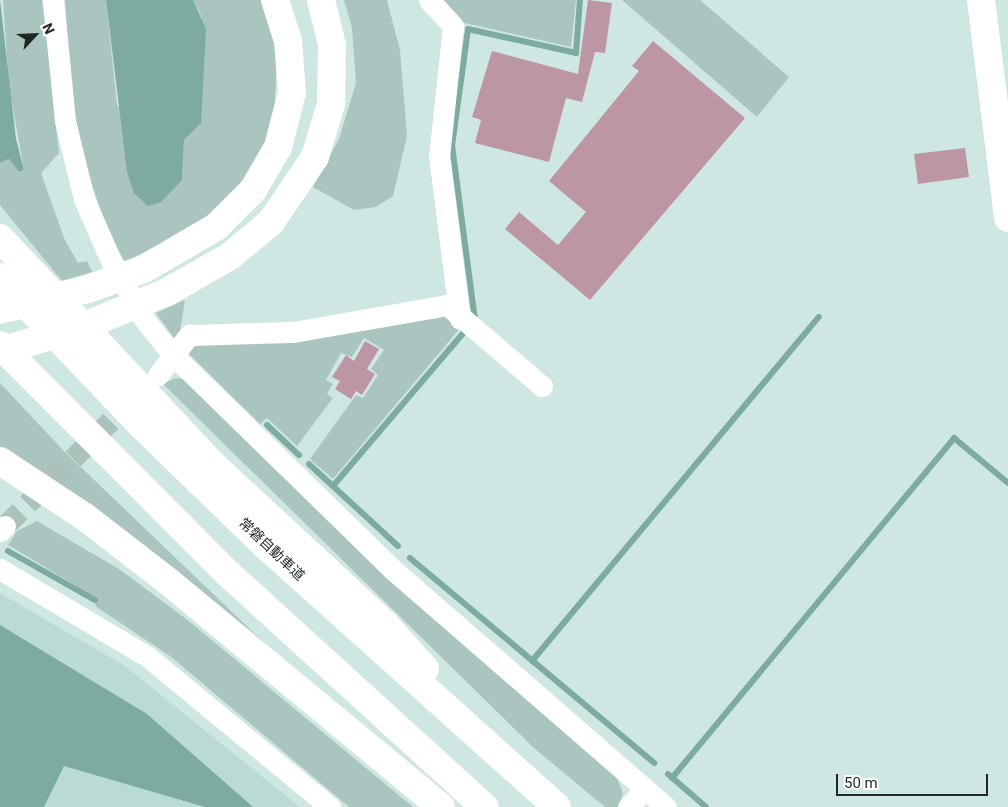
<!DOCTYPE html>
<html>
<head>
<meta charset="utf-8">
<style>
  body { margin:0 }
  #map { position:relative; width:1008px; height:807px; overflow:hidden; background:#cee7e2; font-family:Roboto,"Noto Sans JP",sans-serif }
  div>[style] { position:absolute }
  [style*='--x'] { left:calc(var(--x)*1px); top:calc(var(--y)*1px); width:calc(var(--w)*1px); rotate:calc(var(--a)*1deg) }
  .built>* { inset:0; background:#badbd4 }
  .green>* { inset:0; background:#aac5c0 }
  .water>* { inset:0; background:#7daba2 }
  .stream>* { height:6px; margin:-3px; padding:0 3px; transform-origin:3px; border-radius:3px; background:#7daba2 }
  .building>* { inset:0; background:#bd96a6 }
  .minor-tunnel>* { height:21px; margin-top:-10.5px; transform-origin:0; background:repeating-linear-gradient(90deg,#abc1bc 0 21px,transparent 0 32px) }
  .minor>* { height:21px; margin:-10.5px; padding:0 10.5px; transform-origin:10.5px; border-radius:10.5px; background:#fff }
  .major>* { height:28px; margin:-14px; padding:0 14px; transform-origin:14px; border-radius:14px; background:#fff }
  .highway>* { height:28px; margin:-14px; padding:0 14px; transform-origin:14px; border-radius:14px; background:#fff }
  span { translate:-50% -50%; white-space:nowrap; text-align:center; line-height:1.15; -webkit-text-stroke:5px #fff; paint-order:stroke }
  .street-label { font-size:14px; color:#1e2725 }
  .north { position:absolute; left:10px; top:10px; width:50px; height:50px; -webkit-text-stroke:4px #fff; paint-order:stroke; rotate:65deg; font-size:14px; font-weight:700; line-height:20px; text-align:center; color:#1e2725 }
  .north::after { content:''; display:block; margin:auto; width:18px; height:22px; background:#1e2725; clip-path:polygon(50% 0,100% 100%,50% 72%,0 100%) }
  .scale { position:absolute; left:836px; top:774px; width:152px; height:22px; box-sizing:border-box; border:2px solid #1e2725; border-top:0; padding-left:6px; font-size:15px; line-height:18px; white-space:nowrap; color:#1e2725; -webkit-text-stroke:4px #fff; paint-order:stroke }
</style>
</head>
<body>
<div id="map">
  <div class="built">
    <div style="clip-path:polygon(0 593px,125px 666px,300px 807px,0 807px)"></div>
  </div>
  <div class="green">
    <div style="clip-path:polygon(3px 0,42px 0,59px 153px,41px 173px,64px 238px,78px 263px,87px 261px,92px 272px,62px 281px,0 205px,0 163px,9px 159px,19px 172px,24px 170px,9px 86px)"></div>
    <div style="clip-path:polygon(65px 0,106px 0,117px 105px,182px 180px,184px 140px,201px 122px,202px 18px,193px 0,261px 0,278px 40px,274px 118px,266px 142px,245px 179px,202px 222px,125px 262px,108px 232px,83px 158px,72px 100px)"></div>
    <div style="clip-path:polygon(344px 0,387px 0,400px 50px,407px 136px,393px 196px,376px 207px,354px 210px,313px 187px,339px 139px,356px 83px,352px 28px)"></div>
    <div style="clip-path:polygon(443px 0,576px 0,571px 47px,460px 22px)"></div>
    <div style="clip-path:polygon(622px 0,700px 0,789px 77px,757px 117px)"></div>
    <div style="clip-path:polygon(185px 300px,180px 332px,174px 338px,156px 313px)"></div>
    <div style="clip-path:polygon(445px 312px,461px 327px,333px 479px,310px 459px,356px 395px,363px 398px,378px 375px,371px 369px,384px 350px,364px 338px,352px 357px,341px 353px,326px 380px,333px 384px,327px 394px,333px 398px,297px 446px,267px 418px,260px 424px,187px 352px,196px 346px,282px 341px)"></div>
    <div style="clip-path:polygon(176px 378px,184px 379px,382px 574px,616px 775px,623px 794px,618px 807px,605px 807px,534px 748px,163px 384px)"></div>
    <div style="clip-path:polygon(0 383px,64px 451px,277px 655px,0 450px)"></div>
    <div style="clip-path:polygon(37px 521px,119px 569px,185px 618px,413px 807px,349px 807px,170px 656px,95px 606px,98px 599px,8px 545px,17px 531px)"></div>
  </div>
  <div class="water">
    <div style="clip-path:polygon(0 0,16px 139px,24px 170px,19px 172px,9px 159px,0 163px)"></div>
    <div style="clip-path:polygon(106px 0,193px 0,206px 29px,201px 123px,184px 140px,182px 180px,161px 202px,148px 206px,134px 193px,127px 172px)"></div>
    <div style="clip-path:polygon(0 625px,147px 714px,253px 807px,205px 807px,64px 766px,44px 807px,0 807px)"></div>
  </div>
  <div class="stream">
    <div style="--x:475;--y:320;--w:176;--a:-97.5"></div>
    <div style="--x:452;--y:146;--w:118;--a:-82.2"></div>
    <div style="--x:468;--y:29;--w:111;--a:12.5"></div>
    <div style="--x:576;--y:53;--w:53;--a:-85.7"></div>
    <div style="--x:267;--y:425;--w:44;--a:43.2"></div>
    <div style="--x:309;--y:464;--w:121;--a:42.7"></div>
    <div style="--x:333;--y:486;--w:201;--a:-49.6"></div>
    <div style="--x:8;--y:551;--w:100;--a:29.4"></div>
    <div style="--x:410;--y:558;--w:319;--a:40"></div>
    <div style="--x:532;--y:661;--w:448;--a:-50.2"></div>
    <div style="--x:668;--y:774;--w:50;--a:41"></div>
    <div style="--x:672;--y:778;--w:442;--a:-50.3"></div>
    <div style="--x:954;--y:438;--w:70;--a:39.8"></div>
  </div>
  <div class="building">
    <div style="clip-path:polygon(588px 0,612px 3px,605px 53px,595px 52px,582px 102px,566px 98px,549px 162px,475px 143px,481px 120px,472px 117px,492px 51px,578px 74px)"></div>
    <div style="clip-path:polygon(653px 41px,745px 118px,590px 300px,505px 229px,519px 212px,558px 245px,586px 212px,549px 181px,639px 71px,632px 66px)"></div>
    <div style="clip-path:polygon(965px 148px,969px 177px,918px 184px,914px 154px)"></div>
    <div style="clip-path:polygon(365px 341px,379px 349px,367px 369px,375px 374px,362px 395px,356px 391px,351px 399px,335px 389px,340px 381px,332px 377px,346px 355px,354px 361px)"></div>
  </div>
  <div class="minor-tunnel">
    <div style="--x:5;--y:526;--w:182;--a:-44.8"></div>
  </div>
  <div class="minor">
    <div style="--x:53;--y:0;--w:122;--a:84.3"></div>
    <div style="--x:65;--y:121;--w:80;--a:76.3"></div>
    <div style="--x:84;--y:199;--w:70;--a:66.4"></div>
    <div style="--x:112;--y:263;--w:64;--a:60.3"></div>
    <div style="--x:144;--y:319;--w:46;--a:51.1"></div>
    <div style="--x:173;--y:355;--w:305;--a:44.3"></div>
    <div style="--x:391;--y:568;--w:364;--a:41"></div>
    <div style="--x:429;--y:0;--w:35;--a:47"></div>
    <div style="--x:453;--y:26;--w:131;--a:96.1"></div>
    <div style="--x:439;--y:156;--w:164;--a:82.7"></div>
    <div style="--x:158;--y:375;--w:51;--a:-52.2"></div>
    <div style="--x:189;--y:335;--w:104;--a:-1.7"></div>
    <div style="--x:293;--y:332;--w:156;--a:-9.9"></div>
    <div style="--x:447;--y:305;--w:125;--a:40.5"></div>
    <div style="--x:0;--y:531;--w:7;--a:-45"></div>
    <div style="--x:0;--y:569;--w:172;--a:30.7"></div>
    <div style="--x:148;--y:657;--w:236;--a:39.5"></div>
    <div style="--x:628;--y:807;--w:23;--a:-47"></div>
  </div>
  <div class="major">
    <div style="--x:981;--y:0;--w:220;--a:82.9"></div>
  </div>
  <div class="highway">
    <div style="--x:0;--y:238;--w:310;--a:46.8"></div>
    <div style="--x:212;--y:464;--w:236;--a:42.8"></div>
    <div style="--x:385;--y:624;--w:60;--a:48.4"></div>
    <div style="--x:0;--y:277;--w:206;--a:46.4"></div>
    <div style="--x:142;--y:426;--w:171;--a:44.1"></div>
    <div style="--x:265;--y:545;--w:392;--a:41.9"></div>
    <div style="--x:0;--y:310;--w:90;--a:-13.4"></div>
    <div style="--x:88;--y:289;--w:59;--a:-19.7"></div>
    <div style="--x:144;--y:269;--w:83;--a:-30.3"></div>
    <div style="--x:216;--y:227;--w:52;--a:-45"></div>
    <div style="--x:253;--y:190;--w:50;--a:-59.8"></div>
    <div style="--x:278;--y:147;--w:56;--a:-75.5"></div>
    <div style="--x:292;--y:93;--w:52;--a:-94.4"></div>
    <div style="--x:288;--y:41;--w:43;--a:-107.6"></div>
    <div style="--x:0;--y:345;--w:316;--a:45.1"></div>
    <div style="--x:223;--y:569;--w:354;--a:42.3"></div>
    <div style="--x:0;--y:351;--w:88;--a:-16.6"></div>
    <div style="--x:84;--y:326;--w:90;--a:-22.3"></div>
    <div style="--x:167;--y:292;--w:73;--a:-29.7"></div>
    <div style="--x:230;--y:256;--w:53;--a:-39.7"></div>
    <div style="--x:271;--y:222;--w:78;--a:-55.9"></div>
    <div style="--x:315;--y:157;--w:55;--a:-73.2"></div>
    <div style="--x:331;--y:104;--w:59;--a:-89"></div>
    <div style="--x:332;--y:45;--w:46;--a:-103.7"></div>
    <div style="--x:0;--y:461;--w:102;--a:33.4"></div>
    <div style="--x:85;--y:517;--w:106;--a:37.7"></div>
    <div style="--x:169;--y:582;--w:353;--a:39.6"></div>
  </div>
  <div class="street-label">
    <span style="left:272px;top:549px;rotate:43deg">常磐自動車道</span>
  </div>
  <div class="north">N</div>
  <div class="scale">50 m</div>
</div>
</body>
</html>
